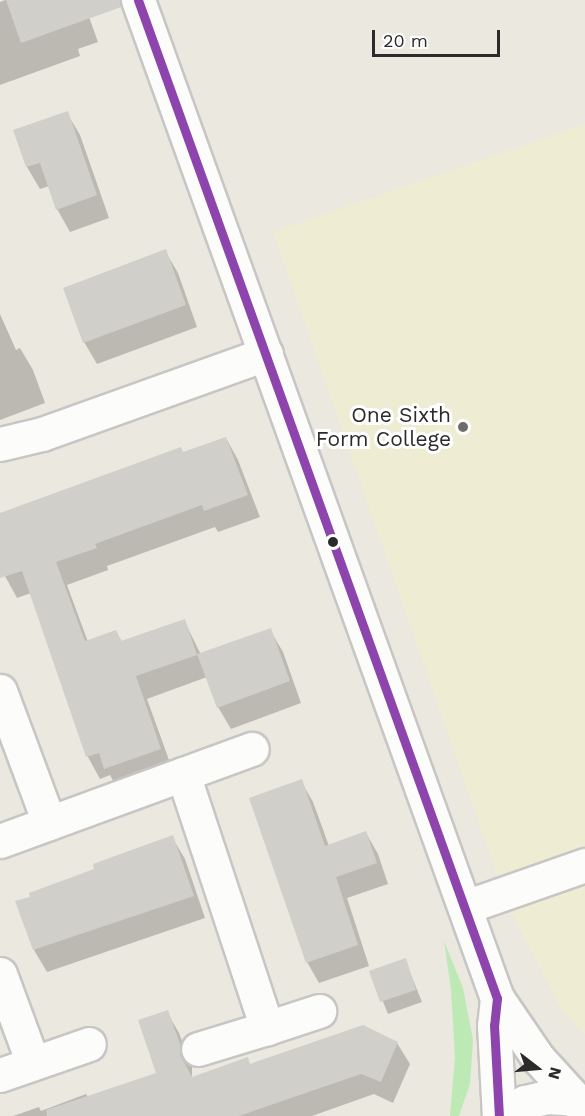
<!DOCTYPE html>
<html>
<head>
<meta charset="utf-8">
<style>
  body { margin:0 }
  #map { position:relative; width:585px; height:1116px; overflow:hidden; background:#eae8df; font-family:"Work Sans",sans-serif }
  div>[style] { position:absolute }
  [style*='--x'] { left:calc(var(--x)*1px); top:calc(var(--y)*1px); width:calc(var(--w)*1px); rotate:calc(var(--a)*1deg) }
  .education>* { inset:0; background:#eeecd3 }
  .green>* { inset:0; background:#bde9b5 }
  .shadow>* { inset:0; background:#0003 }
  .building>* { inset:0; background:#d0cfc9 }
  .roads { filter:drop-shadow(2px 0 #c7c6c5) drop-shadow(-2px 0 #c7c6c5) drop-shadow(0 2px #c7c6c5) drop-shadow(0 -2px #c7c6c5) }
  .street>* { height:33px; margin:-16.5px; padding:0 16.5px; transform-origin:16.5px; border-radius:16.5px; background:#fcfcfa }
  .secondary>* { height:33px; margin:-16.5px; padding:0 16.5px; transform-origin:16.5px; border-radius:16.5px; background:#fcfcfa }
  .bus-1>* { height:9px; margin:-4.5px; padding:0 4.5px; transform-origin:4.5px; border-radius:4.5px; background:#8e44ad }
  .dots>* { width:16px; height:16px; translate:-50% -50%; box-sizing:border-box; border:3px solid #fff; border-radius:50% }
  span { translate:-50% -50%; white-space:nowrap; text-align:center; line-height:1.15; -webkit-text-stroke:6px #fff; paint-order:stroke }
  .poi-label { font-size:21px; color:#2b2b2b }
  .right { translate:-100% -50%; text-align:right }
  .north { position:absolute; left:507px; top:1038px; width:60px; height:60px; -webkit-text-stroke:4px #fff; paint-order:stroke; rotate:106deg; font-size:16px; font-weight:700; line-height:24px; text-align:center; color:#2b2b2b }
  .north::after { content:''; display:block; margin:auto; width:21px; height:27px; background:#2b2b2b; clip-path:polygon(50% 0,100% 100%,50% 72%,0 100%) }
  .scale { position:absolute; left:372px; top:30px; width:128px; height:27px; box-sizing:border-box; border:3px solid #2b2b2b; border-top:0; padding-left:8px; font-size:18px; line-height:21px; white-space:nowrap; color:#2b2b2b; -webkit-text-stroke:4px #fff; paint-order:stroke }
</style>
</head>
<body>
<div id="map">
  <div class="education">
    <div style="clip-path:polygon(585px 124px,585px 1035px,563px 1012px,508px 907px,273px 232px)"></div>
  </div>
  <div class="green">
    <div style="clip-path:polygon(444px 941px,463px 988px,473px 1040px,470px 1084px,459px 1116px,450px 1116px,455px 1058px,451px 989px)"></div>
  </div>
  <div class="shadow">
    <div style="clip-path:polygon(5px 0,83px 0,98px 42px,78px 49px,80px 56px,0 85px,0 2px)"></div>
    <div style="clip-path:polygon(67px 113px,80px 135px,109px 218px,70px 232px,57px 209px,49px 186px,40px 189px,27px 167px,15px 131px)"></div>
    <div style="clip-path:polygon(165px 251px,178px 273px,197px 327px,97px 364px,84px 342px)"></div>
    <div style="clip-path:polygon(0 314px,16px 350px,20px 348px,33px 370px,45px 403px,0 420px)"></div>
    <div style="clip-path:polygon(226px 438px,238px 460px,260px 517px,218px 532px,215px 527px,107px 566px,108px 570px,67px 585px,88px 642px,116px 631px,122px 642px,184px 620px,201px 655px,270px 630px,283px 652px,301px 703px,231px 729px,218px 707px,207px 677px,147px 699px,173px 771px,118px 790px,110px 775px,100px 779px,88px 757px,31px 593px,17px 598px,5px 576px,0 563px,0 515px)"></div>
    <div style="clip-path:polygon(301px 781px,313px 802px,329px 846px,366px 833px,378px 854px,388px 884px,347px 898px,369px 966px,319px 983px,307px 962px)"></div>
    <div style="clip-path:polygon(172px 837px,185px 859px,205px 918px,47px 972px,34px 950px,96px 870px)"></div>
    <div style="clip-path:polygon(405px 960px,422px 1002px,388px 1014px,371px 972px)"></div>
    <div style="clip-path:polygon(167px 1012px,179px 1033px,192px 1067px,192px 1079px,251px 1065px,397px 1043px,410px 1064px,393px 1103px,374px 1094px,312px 1116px,13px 1116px,39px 1107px,41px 1111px,86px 1094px,88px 1097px,157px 1074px)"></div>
  </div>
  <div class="building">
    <div style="clip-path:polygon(6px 0,120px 0,121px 7px,21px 43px)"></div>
    <div style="clip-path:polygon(68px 111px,97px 195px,56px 210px,40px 163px,26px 167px,13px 130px)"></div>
    <div style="clip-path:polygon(166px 249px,186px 305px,83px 343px,63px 288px)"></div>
    <div style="clip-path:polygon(226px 437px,248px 495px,204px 511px,202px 505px,95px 544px,97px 548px,56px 562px,85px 641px,116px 630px,121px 641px,185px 619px,197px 655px,136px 676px,161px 749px,104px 769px,99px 753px,86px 757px,22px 571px,0 578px,0 513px,181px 447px,183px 452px)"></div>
    <div style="clip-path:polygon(271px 628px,290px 681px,217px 708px,197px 654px)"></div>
    <div style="clip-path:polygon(302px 779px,325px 846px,366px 831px,377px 863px,336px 877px,358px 945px,306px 963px,249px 798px)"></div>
    <div style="clip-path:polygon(173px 835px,194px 896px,33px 950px,15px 901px,30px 897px,29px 893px,94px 869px,93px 864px)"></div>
    <div style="clip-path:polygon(406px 958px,416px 990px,380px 1002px,369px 971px)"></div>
    <div style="clip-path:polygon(168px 1010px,180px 1044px,180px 1055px,192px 1077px,248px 1057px,250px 1064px,363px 1025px,398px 1042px,381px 1082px,361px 1074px,239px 1116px,47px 1116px,46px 1110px,156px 1073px,138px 1020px)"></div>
  </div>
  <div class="roads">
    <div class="street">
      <div style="--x:0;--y:444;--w:43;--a:-13.4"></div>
      <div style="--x:42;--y:434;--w:238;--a:-19.7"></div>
      <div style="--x:0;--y:691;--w:141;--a:69.6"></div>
      <div style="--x:183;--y:774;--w:268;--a:71.7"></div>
      <div style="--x:267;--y:1028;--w:72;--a:163.1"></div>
      <div style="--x:0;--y:841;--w:268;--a:-20.1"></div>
      <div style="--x:465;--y:907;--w:127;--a:-19.3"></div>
      <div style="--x:0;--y:974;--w:95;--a:69.7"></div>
      <div style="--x:267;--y:1028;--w:55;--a:-18.1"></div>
      <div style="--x:0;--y:1075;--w:94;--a:-19.2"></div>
    </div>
    <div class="secondary">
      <div style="--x:138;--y:0;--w:1061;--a:70.22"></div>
      <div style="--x:497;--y:998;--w:73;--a:55.7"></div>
      <div style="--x:538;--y:1058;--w:59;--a:47.7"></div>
      <div style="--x:497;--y:998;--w:27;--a:96"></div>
      <div style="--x:494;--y:1025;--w:91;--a:86.9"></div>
      <div style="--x:504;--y:1116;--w:25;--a:-34"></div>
      <div style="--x:525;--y:1102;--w:22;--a:-13"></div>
      <div style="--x:546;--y:1097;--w:22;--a:3"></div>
      <div style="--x:568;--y:1098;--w:18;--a:22"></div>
    </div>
  </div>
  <div class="bus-1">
    <div style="--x:138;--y:0;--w:1061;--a:70.22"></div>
    <div style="--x:497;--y:998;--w:27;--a:96"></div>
    <div style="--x:494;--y:1025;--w:91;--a:86.9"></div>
  </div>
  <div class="dots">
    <div style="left:463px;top:427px;background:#6e6d6a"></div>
    <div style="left:333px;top:542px;background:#2b2b2b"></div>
  </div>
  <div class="poi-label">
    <span class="right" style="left:451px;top:427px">One Sixth<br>Form College</span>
  </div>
  <div class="north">N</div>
  <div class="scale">20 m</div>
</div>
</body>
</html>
